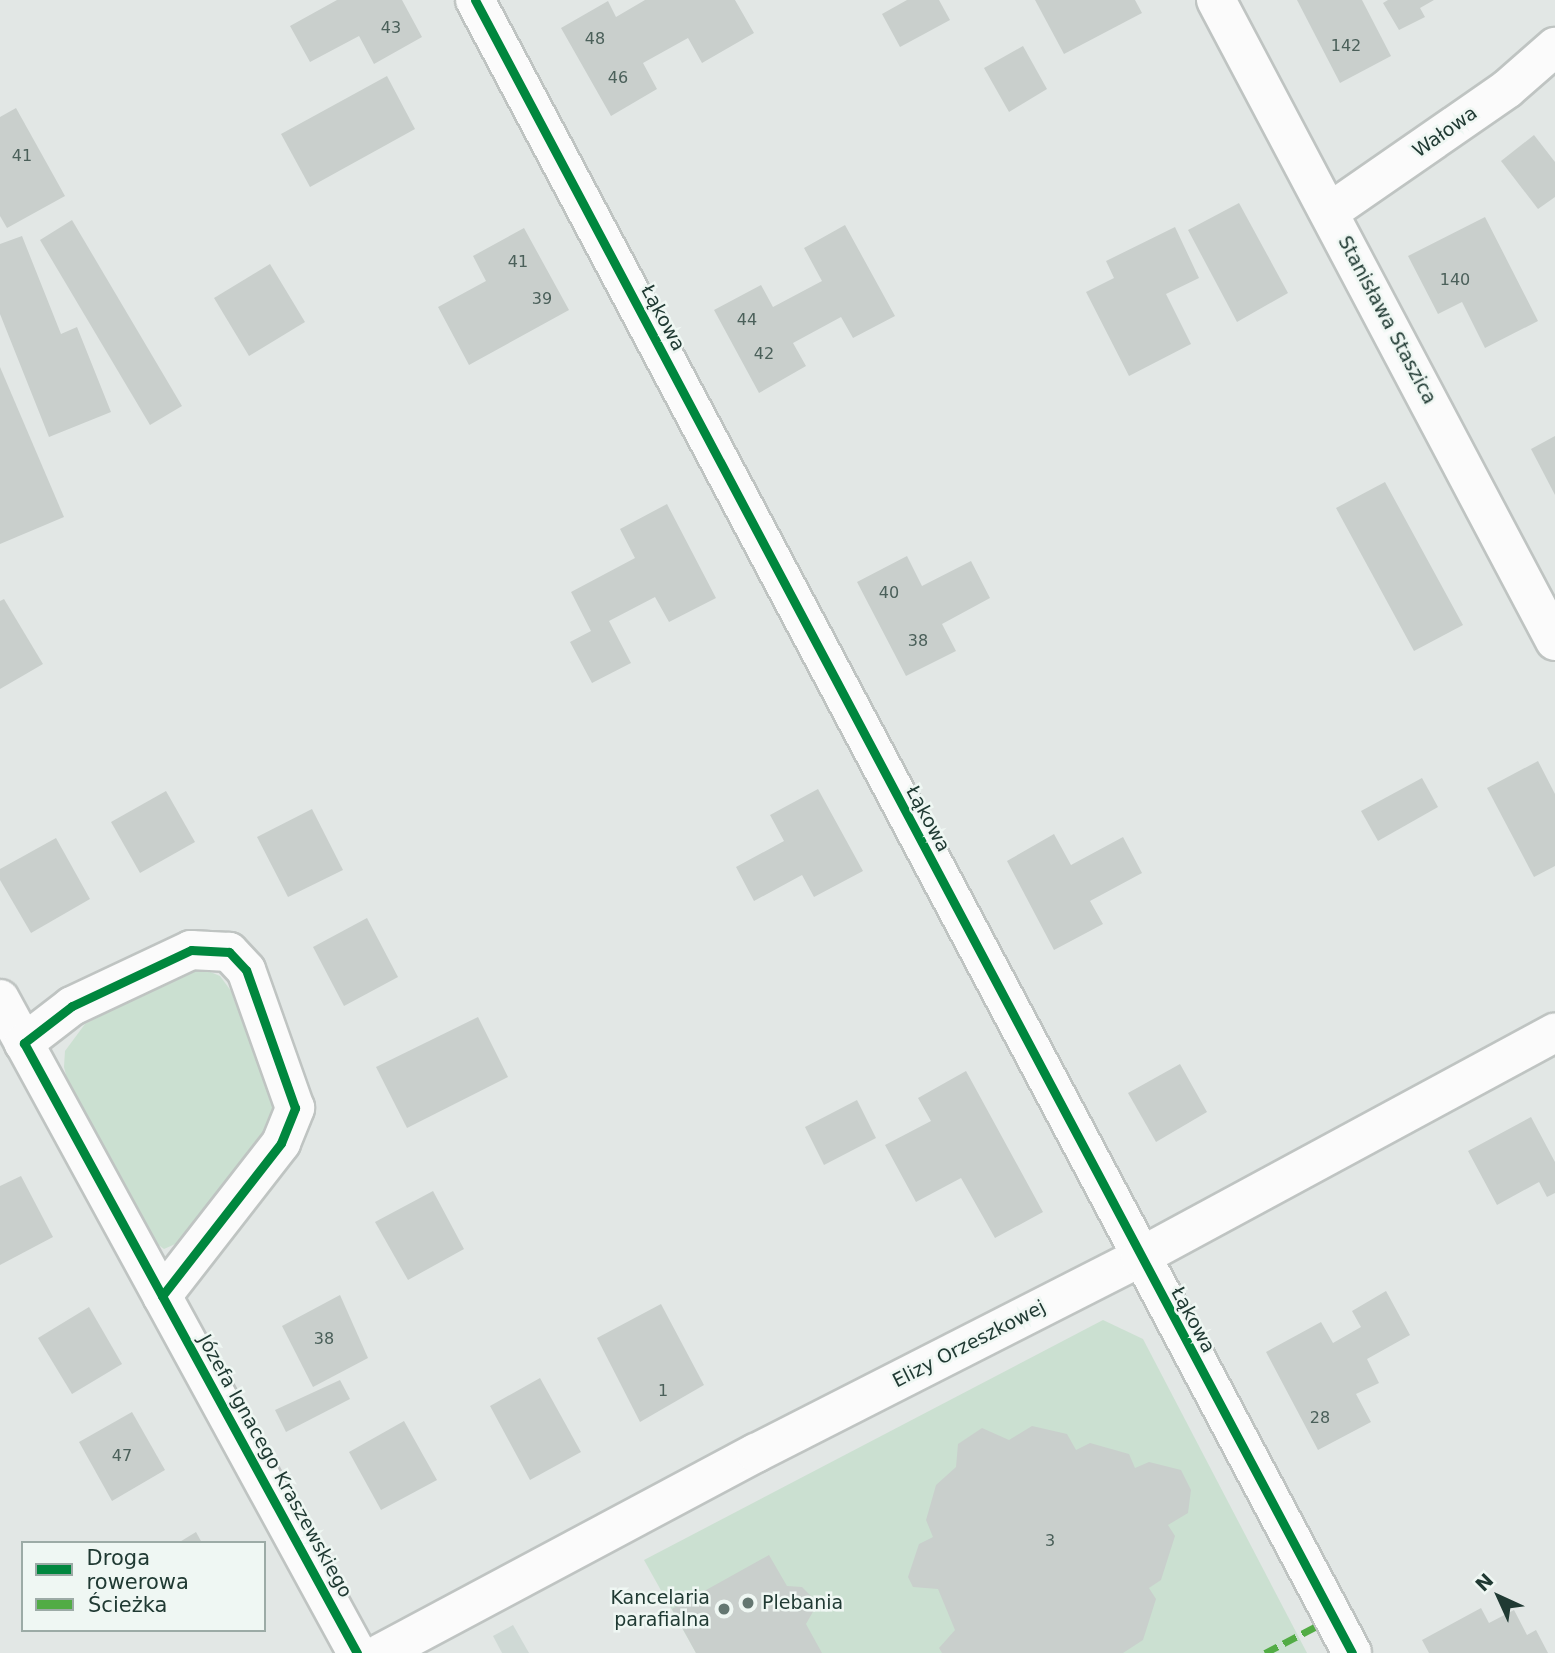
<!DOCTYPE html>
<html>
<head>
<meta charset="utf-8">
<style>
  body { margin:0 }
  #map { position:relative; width:1555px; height:1653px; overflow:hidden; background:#e2e7e5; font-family:"DejaVu Sans",sans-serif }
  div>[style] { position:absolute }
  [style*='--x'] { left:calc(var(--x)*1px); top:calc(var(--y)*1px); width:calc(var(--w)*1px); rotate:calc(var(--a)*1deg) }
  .built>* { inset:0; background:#cfd9d5 }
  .green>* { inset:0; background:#cbe0d1 }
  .building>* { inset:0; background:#c9cfcc }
  .roads { filter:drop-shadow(2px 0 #bfc4c2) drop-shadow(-2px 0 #bfc4c2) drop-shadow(0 2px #bfc4c2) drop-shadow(0 -2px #bfc4c2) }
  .minor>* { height:38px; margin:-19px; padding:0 19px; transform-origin:19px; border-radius:19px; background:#fbfbfb }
  .quiet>* { height:7px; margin-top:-3.5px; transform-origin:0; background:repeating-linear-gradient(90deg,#52ac45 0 14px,transparent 0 21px) }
  .cycleway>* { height:9px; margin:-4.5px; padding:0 4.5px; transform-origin:4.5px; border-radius:4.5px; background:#00873e }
  .dots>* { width:19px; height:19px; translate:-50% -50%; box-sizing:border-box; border:4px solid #eff7f3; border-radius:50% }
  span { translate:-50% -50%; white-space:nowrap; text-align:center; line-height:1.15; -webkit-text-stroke:5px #eff7f3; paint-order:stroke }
  .number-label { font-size:16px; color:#4b605a }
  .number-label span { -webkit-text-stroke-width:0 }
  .street-label { font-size:19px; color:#203a33 }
  .poi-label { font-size:19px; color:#203a33 }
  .right { translate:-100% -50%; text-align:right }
  .left { translate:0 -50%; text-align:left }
  .legend { position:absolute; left:21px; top:1541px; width:245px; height:91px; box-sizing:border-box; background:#eff7f3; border:2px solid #9caba6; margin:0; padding:9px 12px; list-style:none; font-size:21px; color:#203a33 }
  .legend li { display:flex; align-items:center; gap:14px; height:35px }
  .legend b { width:35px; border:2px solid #9caba6 }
  .north { position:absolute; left:1464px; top:1562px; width:70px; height:70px; -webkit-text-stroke:5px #eff7f3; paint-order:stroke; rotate:315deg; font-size:19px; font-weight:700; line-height:28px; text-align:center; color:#203a33 }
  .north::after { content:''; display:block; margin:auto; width:24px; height:32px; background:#203a33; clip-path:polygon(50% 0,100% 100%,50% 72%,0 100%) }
</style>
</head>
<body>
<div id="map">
  <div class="built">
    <div style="clip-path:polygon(513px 1625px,529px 1653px,502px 1653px,493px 1636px)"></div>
  </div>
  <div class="green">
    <div style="clip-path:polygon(203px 969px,220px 976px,231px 991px,274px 1109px,269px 1130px,182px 1241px,164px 1249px,153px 1241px,68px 1083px,64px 1067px,65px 1051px,85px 1024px,185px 973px)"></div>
    <div style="clip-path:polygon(1103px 1320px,1143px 1339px,1307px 1653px,696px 1653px,644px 1560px)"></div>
  </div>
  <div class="building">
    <div style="clip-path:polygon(337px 0,402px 0,422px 37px,374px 64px,359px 36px,310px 62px,290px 26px)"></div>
    <div style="clip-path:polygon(645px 0,735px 0,754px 33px,702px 63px,688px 38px,643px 63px,657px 89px,611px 116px,561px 28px,608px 1px,616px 17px)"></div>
    <div style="clip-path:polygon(907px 0,939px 0,950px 20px,900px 47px,882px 14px)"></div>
    <div style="clip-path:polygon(1035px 0,1135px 0,1142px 13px,1064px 54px)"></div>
    <div style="clip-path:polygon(1297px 0,1362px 0,1391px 56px,1340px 83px)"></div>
    <div style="clip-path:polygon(1388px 0,1434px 0,1420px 8px,1425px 17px,1399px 30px,1383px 3px)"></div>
    <div style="clip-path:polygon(1023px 46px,1047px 89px,1009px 112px,984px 68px)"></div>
    <div style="clip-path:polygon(387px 76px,415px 129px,310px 187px,281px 134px)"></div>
    <div style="clip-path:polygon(16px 108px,65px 196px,7px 228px,0 216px,0 117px)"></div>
    <div style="clip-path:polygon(1534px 135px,1555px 162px,1555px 197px,1538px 209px,1501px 161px)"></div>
    <div style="clip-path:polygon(1239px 203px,1288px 293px,1237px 322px,1188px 230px)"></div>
    <div style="clip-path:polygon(1485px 217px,1538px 321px,1485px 348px,1462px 302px,1438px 314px,1408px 256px)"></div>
    <div style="clip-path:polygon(72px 220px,182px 406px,150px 425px,40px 240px)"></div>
    <div style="clip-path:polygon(845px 225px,895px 316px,853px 338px,841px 317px,793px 343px,806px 366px,759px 393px,714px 310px,761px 285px,773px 307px,822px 281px,804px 248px)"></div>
    <div style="clip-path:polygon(1175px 227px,1199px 278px,1166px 294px,1191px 344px,1129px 376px,1086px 292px,1114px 278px,1106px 261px)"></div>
    <div style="clip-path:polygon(524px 228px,569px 310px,469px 365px,438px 307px,486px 281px,473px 256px)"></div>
    <div style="clip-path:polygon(22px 236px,61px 334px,77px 327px,111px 412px,49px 437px,0 314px,0 244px)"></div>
    <div style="clip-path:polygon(270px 264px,305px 322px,249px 356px,214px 298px)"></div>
    <div style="clip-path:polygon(0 367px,64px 517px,0 544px)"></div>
    <div style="clip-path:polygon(1555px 436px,1555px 495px,1531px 449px)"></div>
    <div style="clip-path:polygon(1385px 482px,1463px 625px,1414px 651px,1336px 508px)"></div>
    <div style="clip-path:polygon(667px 504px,716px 598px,669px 622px,655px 597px,609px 621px,631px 663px,592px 683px,570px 642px,591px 631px,571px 592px,635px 558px,620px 529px)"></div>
    <div style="clip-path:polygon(907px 556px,922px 586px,971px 561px,990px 598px,942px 624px,956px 651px,906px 676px,857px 582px)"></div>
    <div style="clip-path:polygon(4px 599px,43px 664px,0 689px,0 601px)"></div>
    <div style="clip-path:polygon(1538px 761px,1555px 794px,1555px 866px,1534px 877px,1487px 788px)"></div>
    <div style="clip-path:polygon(1422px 778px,1438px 807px,1378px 841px,1361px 811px)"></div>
    <div style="clip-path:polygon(818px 789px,863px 871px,814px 897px,802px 875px,754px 901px,736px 867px,784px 841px,770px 815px)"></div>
    <div style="clip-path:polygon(166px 791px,195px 842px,140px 873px,111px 822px)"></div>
    <div style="clip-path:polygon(312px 809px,343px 870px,288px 897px,257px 837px)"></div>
    <div style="clip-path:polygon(1054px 834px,1071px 865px,1123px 837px,1142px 873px,1090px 901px,1103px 924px,1054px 950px,1007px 861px)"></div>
    <div style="clip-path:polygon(56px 838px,90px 899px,31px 933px,0 880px,0 869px)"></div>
    <div style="clip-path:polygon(367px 918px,398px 977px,344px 1006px,313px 947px)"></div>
    <div style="clip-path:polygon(478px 1017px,508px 1077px,407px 1128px,376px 1067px)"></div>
    <div style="clip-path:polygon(1180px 1064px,1207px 1112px,1156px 1142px,1128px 1093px)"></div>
    <div style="clip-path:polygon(966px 1071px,1043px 1212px,995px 1238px,961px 1178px,916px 1202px,885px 1145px,931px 1121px,918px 1098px)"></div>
    <div style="clip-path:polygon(857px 1100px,876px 1138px,824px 1165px,805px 1127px)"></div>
    <div style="clip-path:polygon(1531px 1117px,1555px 1162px,1555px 1193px,1547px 1197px,1539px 1182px,1497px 1205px,1468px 1151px)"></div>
    <div style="clip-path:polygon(21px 1176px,53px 1237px,0 1265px,0 1186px)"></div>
    <div style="clip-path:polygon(433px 1191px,464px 1249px,408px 1280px,375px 1222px)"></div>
    <div style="clip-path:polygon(1386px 1291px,1410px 1335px,1367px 1359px,1379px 1383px,1356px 1394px,1371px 1422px,1318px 1450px,1266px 1352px,1321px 1322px,1333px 1343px,1361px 1327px,1352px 1311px)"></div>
    <div style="clip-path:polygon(340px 1295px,368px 1358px,313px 1387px,282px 1326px)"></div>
    <div style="clip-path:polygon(661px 1304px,704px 1385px,640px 1422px,597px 1338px)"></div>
    <div style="clip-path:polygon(89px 1307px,122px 1364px,72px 1394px,38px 1338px)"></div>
    <div style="clip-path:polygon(540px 1378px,581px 1452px,530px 1480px,490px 1406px)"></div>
    <div style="clip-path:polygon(340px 1380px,350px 1399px,286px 1432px,275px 1410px)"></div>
    <div style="clip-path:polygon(132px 1412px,165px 1470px,112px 1501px,79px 1442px)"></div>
    <div style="clip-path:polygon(404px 1421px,437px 1480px,381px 1510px,349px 1452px)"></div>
    <div style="clip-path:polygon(1032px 1426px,1067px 1434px,1076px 1450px,1090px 1443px,1129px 1454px,1135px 1468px,1149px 1462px,1181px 1470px,1191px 1490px,1188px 1513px,1168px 1525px,1175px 1536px,1161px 1580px,1149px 1588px,1156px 1599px,1143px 1640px,1123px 1653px,942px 1653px,939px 1648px,955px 1630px,938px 1589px,913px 1587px,908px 1577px,919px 1544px,933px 1537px,926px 1520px,936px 1485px,956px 1467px,958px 1444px,982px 1428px,1009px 1440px)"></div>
    <div style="clip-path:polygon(196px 1532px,202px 1543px,178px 1543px)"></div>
    <div style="clip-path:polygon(769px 1555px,787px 1586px,802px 1587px,812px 1597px,814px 1610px,806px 1624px,822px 1653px,696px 1653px,672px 1609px)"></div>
    <div style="clip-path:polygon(1481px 1608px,1489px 1623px,1514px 1610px,1527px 1635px,1536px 1630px,1548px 1653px,1429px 1653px,1422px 1640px)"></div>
  </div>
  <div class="roads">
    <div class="minor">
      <div style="--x:475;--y:0;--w:1871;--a:62.05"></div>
      <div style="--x:1216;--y:0;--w:725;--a:62.13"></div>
      <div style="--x:1331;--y:211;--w:214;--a:-34.7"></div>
      <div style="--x:1507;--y:89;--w:64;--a:-41.2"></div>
      <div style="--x:0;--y:999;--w:50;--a:61.4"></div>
      <div style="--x:162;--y:1296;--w:194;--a:-52.1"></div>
      <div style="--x:281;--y:1143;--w:38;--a:-68"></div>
      <div style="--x:295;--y:1108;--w:146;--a:-109.5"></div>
      <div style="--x:246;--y:970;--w:25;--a:-133"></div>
      <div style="--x:229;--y:952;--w:38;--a:-177"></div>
      <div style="--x:191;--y:950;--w:132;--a:154.8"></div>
      <div style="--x:72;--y:1006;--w:61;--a:142.4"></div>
      <div style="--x:24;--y:1043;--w:695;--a:61.37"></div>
      <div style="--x:381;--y:1653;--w:425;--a:-28.1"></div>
      <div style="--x:756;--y:1453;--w:431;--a:-27"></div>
      <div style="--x:1140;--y:1257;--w:472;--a:-28.4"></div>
    </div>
  </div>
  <div class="quiet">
    <div style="--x:1265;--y:1653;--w:56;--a:-27.5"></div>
  </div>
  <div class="cycleway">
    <div style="--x:475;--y:0;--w:1871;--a:62.05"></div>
    <div style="--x:162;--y:1296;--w:194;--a:-52.1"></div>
    <div style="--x:281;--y:1143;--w:38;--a:-68"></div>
    <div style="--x:295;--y:1108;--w:146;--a:-109.5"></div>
    <div style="--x:246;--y:970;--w:25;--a:-133"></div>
    <div style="--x:229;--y:952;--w:38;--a:-177"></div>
    <div style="--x:191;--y:950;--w:132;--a:154.8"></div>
    <div style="--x:72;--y:1006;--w:61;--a:142.4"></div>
    <div style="--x:24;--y:1043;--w:695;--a:61.37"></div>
  </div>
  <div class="dots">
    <div style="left:748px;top:1603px;background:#647771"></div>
    <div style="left:724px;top:1609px;background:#647771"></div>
  </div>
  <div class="number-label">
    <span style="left:391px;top:28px">43</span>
    <span style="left:595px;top:39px">48</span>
    <span style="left:1346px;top:46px">142</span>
    <span style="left:618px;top:78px">46</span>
    <span style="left:22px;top:156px">41</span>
    <span style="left:518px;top:262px">41</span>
    <span style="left:1455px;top:280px">140</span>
    <span style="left:542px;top:299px">39</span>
    <span style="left:747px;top:320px">44</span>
    <span style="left:764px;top:354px">42</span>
    <span style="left:889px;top:593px">40</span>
    <span style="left:918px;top:641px">38</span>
    <span style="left:324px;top:1339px">38</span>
    <span style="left:663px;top:1391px">1</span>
    <span style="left:1320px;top:1418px">28</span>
    <span style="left:122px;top:1456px">47</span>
    <span style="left:1050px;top:1541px">3</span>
  </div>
  <div class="street-label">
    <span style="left:1445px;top:132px;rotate:-35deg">Wałowa</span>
    <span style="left:663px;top:318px;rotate:62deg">Łąkowa</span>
    <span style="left:1387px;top:320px;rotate:62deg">Stanisława Staszica</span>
    <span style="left:928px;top:819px;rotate:62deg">Łąkowa</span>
    <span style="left:1193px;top:1320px;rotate:62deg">Łąkowa</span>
    <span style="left:969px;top:1344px;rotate:-27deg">Elizy Orzeszkowej</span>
    <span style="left:275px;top:1466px;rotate:61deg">Józefa Ignacego Kraszewskiego</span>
  </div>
  <div class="poi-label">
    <span class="right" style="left:710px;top:1609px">Kancelaria<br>parafialna</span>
    <span class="left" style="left:762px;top:1603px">Plebania</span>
  </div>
  <ul class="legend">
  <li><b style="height:9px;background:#00873e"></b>Droga rowerowa</li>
  <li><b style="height:9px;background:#52ac45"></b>Ścieżka</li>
  </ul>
  <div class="north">N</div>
</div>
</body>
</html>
